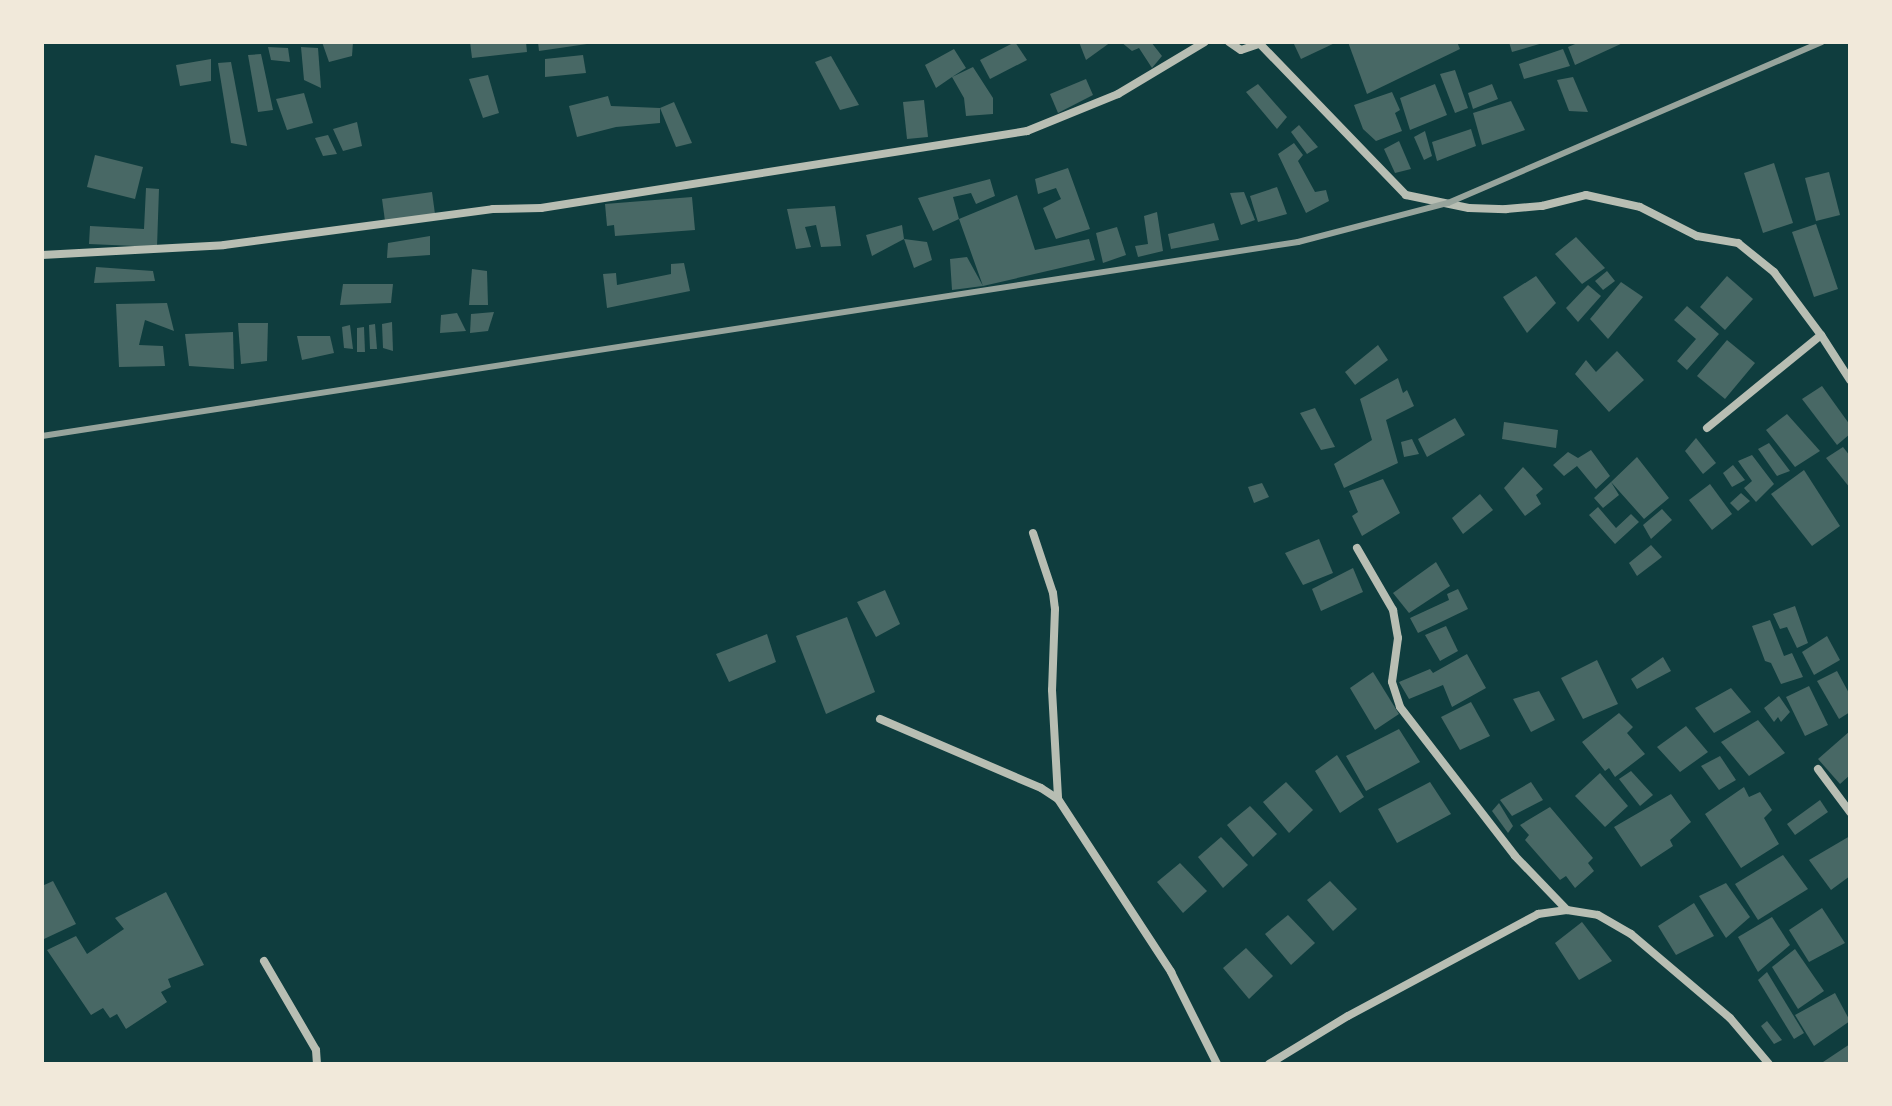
<!DOCTYPE html>
<html>
<head>
<meta charset="utf-8">
<style>
  body { margin:0 }
  #map { position:relative; width:1892px; height:1106px; overflow:hidden; background:#0f3d3e; font-family:"Roboto Serif",serif }
  div>[style] { position:absolute }
  [style*='--x'] { left:calc(var(--x)*1px); top:calc(var(--y)*1px); width:calc(var(--w)*1px); rotate:calc(var(--a)*1deg) }
  .building>* { inset:0; background:#486865 }
  .minor>* { height:8px; margin:-4px; padding:0 4px; transform-origin:4px; border-radius:4px; background:#b8beb3 }
  .rail>* { height:6px; margin:-3px; padding:0 3px; transform-origin:3px; border-radius:3px; background:#97a49c }
  span { translate:-50% -50%; white-space:nowrap; text-align:center; line-height:1.15; -webkit-text-stroke:7px #f1e9da; paint-order:stroke }
  .frame { position:absolute; inset:0; border:44px solid #f1e9da; pointer-events:none }
</style>
</head>
<body>
<div id="map">
  <div class="building">
    <div style="clip-path:polygon(322px 42px,353px 42px,352px 56px,329px 62px)"></div>
    <div style="clip-path:polygon(470px 42px,526px 42px,527px 52px,472px 58px)"></div>
    <div style="clip-path:polygon(538px 42px,587px 42px,587px 44px,539px 51px)"></div>
    <div style="clip-path:polygon(1015px 42px,1027px 60px,990px 79px,980px 60px)"></div>
    <div style="clip-path:polygon(1079px 42px,1111px 42px,1086px 60px)"></div>
    <div style="clip-path:polygon(1121px 42px,1151px 42px,1162px 56px,1152px 68px,1139px 48px,1132px 51px)"></div>
    <div style="clip-path:polygon(1293px 42px,1337px 42px,1301px 59px)"></div>
    <div style="clip-path:polygon(1348px 42px,1457px 42px,1460px 49px,1367px 94px)"></div>
    <div style="clip-path:polygon(1509px 42px,1542px 42px,1543px 43px,1512px 52px)"></div>
    <div style="clip-path:polygon(1580px 42px,1625px 42px,1575px 65px,1568px 47px)"></div>
    <div style="clip-path:polygon(268px 47px,288px 48px,290px 62px,271px 60px)"></div>
    <div style="clip-path:polygon(301px 47px,318px 48px,321px 88px,304px 80px)"></div>
    <div style="clip-path:polygon(954px 49px,966px 68px,952px 77px,973px 67px,993px 98px,993px 114px,966px 116px,964px 98px,952px 77px,936px 88px,925px 65px)"></div>
    <div style="clip-path:polygon(1563px 49px,1570px 66px,1524px 79px,1519px 64px)"></div>
    <div style="clip-path:polygon(261px 54px,273px 110px,258px 112px,248px 55px)"></div>
    <div style="clip-path:polygon(583px 55px,586px 73px,545px 77px,545px 59px)"></div>
    <div style="clip-path:polygon(831px 56px,859px 105px,840px 110px,815px 62px)"></div>
    <div style="clip-path:polygon(211px 59px,211px 81px,180px 86px,176px 65px)"></div>
    <div style="clip-path:polygon(231px 62px,247px 146px,231px 143px,218px 63px)"></div>
    <div style="clip-path:polygon(1455px 70px,1468px 108px,1455px 113px,1440px 74px)"></div>
    <div style="clip-path:polygon(488px 75px,499px 113px,483px 118px,469px 79px)"></div>
    <div style="clip-path:polygon(1573px 77px,1588px 112px,1569px 111px,1557px 80px)"></div>
    <div style="clip-path:polygon(1086px 79px,1093px 95px,1058px 113px,1050px 94px)"></div>
    <div style="clip-path:polygon(1258px 84px,1287px 117px,1277px 129px,1246px 92px)"></div>
    <div style="clip-path:polygon(1435px 84px,1447px 115px,1410px 130px,1400px 98px)"></div>
    <div style="clip-path:polygon(1492px 84px,1498px 99px,1473px 109px,1468px 93px)"></div>
    <div style="clip-path:polygon(1392px 92px,1400px 110px,1395px 113px,1402px 131px,1376px 141px,1363px 129px,1354px 105px)"></div>
    <div style="clip-path:polygon(304px 93px,313px 123px,287px 130px,276px 99px)"></div>
    <div style="clip-path:polygon(608px 96px,611px 106px,660px 108px,660px 123px,616px 127px,577px 137px,569px 106px)"></div>
    <div style="clip-path:polygon(924px 100px,928px 137px,907px 139px,903px 102px)"></div>
    <div style="clip-path:polygon(1511px 101px,1525px 130px,1482px 145px,1473px 113px)"></div>
    <div style="clip-path:polygon(674px 102px,692px 143px,676px 147px,660px 108px)"></div>
    <div style="clip-path:polygon(357px 122px,362px 146px,343px 151px,333px 129px)"></div>
    <div style="clip-path:polygon(1299px 125px,1318px 147px,1307px 154px,1291px 132px)"></div>
    <div style="clip-path:polygon(1471px 129px,1476px 146px,1437px 161px,1432px 142px)"></div>
    <div style="clip-path:polygon(1425px 131px,1432px 156px,1424px 160px,1414px 137px)"></div>
    <div style="clip-path:polygon(328px 135px,337px 154px,323px 156px,315px 138px)"></div>
    <div style="clip-path:polygon(1399px 141px,1411px 169px,1395px 173px,1384px 149px)"></div>
    <div style="clip-path:polygon(1294px 143px,1303px 155px,1298px 161px,1315px 192px,1326px 190px,1329px 201px,1306px 213px,1278px 154px)"></div>
    <div style="clip-path:polygon(95px 155px,143px 167px,135px 199px,87px 187px)"></div>
    <div style="clip-path:polygon(1774px 163px,1793px 223px,1763px 233px,1744px 173px)"></div>
    <div style="clip-path:polygon(1068px 168px,1090px 229px,1056px 239px,1043px 208px,1061px 199px,1056px 188px,1038px 194px,1035px 179px)"></div>
    <div style="clip-path:polygon(1829px 172px,1840px 215px,1816px 221px,1805px 178px)"></div>
    <div style="clip-path:polygon(990px 179px,995px 196px,976px 204px,971px 193px,953px 197px,959px 219px,933px 231px,918px 198px)"></div>
    <div style="clip-path:polygon(1277px 187px,1287px 214px,1258px 222px,1250px 196px)"></div>
    <div style="clip-path:polygon(146px 188px,159px 189px,157px 247px,89px 244px,90px 226px,144px 229px)"></div>
    <div style="clip-path:polygon(432px 192px,435px 214px,385px 221px,382px 199px)"></div>
    <div style="clip-path:polygon(1244px 192px,1255px 220px,1241px 225px,1230px 193px)"></div>
    <div style="clip-path:polygon(1017px 195px,1035px 250px,1089px 239px,1095px 260px,983px 286px,952px 290px,950px 259px,967px 257px,983px 286px,959px 219px)"></div>
    <div style="clip-path:polygon(692px 197px,695px 230px,615px 236px,614px 225px,607px 226px,605px 204px)"></div>
    <div style="clip-path:polygon(835px 206px,841px 246px,821px 247px,816px 225px,805px 227px,811px 247px,796px 249px,787px 209px)"></div>
    <div style="clip-path:polygon(1157px 212px,1163px 251px,1138px 257px,1135px 246px,1148px 244px,1144px 216px)"></div>
    <div style="clip-path:polygon(1214px 223px,1219px 240px,1171px 249px,1168px 234px)"></div>
    <div style="clip-path:polygon(1816px 224px,1838px 289px,1814px 297px,1792px 232px)"></div>
    <div style="clip-path:polygon(902px 225px,904px 239px,872px 256px,866px 235px)"></div>
    <div style="clip-path:polygon(1117px 227px,1126px 255px,1103px 263px,1096px 233px)"></div>
    <div style="clip-path:polygon(430px 236px,430px 255px,387px 258px,388px 243px)"></div>
    <div style="clip-path:polygon(1576px 237px,1605px 268px,1582px 284px,1555px 254px)"></div>
    <div style="clip-path:polygon(904px 239px,927px 242px,932px 260px,914px 268px)"></div>
    <div style="clip-path:polygon(684px 263px,690px 291px,607px 308px,603px 274px,616px 273px,617px 285px,671px 274px,671px 264px)"></div>
    <div style="clip-path:polygon(96px 267px,153px 271px,155px 281px,94px 283px)"></div>
    <div style="clip-path:polygon(472px 269px,487px 271px,488px 305px,469px 305px)"></div>
    <div style="clip-path:polygon(1607px 271px,1615px 281px,1603px 290px,1595px 281px)"></div>
    <div style="clip-path:polygon(1536px 276px,1556px 303px,1527px 333px,1503px 297px)"></div>
    <div style="clip-path:polygon(1727px 276px,1753px 299px,1725px 330px,1700px 307px)"></div>
    <div style="clip-path:polygon(1621px 282px,1643px 297px,1608px 339px,1590px 319px)"></div>
    <div style="clip-path:polygon(343px 284px,393px 284px,391px 303px,340px 305px)"></div>
    <div style="clip-path:polygon(1588px 285px,1601px 296px,1578px 322px,1566px 308px)"></div>
    <div style="clip-path:polygon(167px 303px,174px 331px,145px 320px,139px 345px,163px 346px,165px 366px,119px 367px,116px 304px)"></div>
    <div style="clip-path:polygon(1687px 306px,1719px 334px,1687px 370px,1677px 361px,1696px 339px,1674px 320px)"></div>
    <div style="clip-path:polygon(494px 312px,488px 331px,470px 333px,471px 314px)"></div>
    <div style="clip-path:polygon(457px 313px,466px 331px,440px 333px,441px 315px)"></div>
    <div style="clip-path:polygon(392px 322px,393px 351px,383px 348px,382px 324px)"></div>
    <div style="clip-path:polygon(238px 323px,268px 323px,267px 361px,241px 364px)"></div>
    <div style="clip-path:polygon(375px 324px,377px 349px,370px 349px,369px 325px)"></div>
    <div style="clip-path:polygon(350px 325px,353px 349px,344px 348px,342px 327px)"></div>
    <div style="clip-path:polygon(364px 327px,365px 352px,357px 352px,357px 328px)"></div>
    <div style="clip-path:polygon(233px 332px,234px 369px,189px 366px,185px 334px)"></div>
    <div style="clip-path:polygon(297px 336px,330px 336px,334px 353px,302px 360px)"></div>
    <div style="clip-path:polygon(1727px 340px,1755px 363px,1725px 399px,1697px 376px)"></div>
    <div style="clip-path:polygon(1378px 345px,1388px 360px,1355px 385px,1345px 372px)"></div>
    <div style="clip-path:polygon(1617px 351px,1644px 380px,1609px 412px,1575px 374px,1586px 360px,1596px 372px)"></div>
    <div style="clip-path:polygon(1398px 378px,1403px 393px,1407px 390px,1414px 406px,1386px 420px,1398px 463px,1344px 488px,1334px 464px,1372px 440px,1360px 399px)"></div>
    <div style="clip-path:polygon(1822px 386px,1850px 425px,1850px 434px,1837px 445px,1802px 399px)"></div>
    <div style="clip-path:polygon(1315px 408px,1335px 447px,1321px 450px,1300px 413px)"></div>
    <div style="clip-path:polygon(1787px 414px,1820px 451px,1795px 467px,1766px 430px)"></div>
    <div style="clip-path:polygon(1455px 418px,1465px 435px,1427px 457px,1418px 439px)"></div>
    <div style="clip-path:polygon(1504px 422px,1558px 430px,1556px 448px,1502px 439px)"></div>
    <div style="clip-path:polygon(1696px 438px,1716px 463px,1703px 474px,1685px 451px)"></div>
    <div style="clip-path:polygon(1412px 439px,1419px 454px,1404px 457px,1401px 442px)"></div>
    <div style="clip-path:polygon(1769px 443px,1790px 471px,1777px 476px,1758px 449px)"></div>
    <div style="clip-path:polygon(1843px 447px,1850px 456px,1850px 488px,1826px 458px)"></div>
    <div style="clip-path:polygon(1591px 450px,1610px 476px,1596px 489px,1577px 466px,1564px 476px,1553px 465px,1568px 452px,1578px 458px)"></div>
    <div style="clip-path:polygon(1752px 455px,1774px 484px,1756px 502px,1744px 488px,1752px 481px,1738px 461px)"></div>
    <div style="clip-path:polygon(1637px 457px,1669px 498px,1644px 519px,1611px 482px,1619px 495px,1603px 508px,1594px 498px,1611px 482px)"></div>
    <div style="clip-path:polygon(1733px 465px,1745px 480px,1732px 487px,1723px 473px)"></div>
    <div style="clip-path:polygon(1523px 467px,1543px 489px,1536px 495px,1541px 504px,1525px 516px,1504px 488px)"></div>
    <div style="clip-path:polygon(1804px 470px,1840px 526px,1812px 546px,1771px 494px)"></div>
    <div style="clip-path:polygon(1383px 479px,1400px 513px,1362px 536px,1352px 516px,1358px 512px,1349px 491px)"></div>
    <div style="clip-path:polygon(1262px 483px,1269px 497px,1254px 503px,1248px 487px)"></div>
    <div style="clip-path:polygon(1710px 484px,1732px 514px,1712px 530px,1689px 500px)"></div>
    <div style="clip-path:polygon(1741px 493px,1750px 501px,1738px 511px,1730px 503px)"></div>
    <div style="clip-path:polygon(1480px 494px,1493px 510px,1463px 534px,1452px 518px)"></div>
    <div style="clip-path:polygon(1598px 507px,1616px 528px,1631px 514px,1639px 522px,1615px 544px,1589px 515px)"></div>
    <div style="clip-path:polygon(1662px 509px,1672px 520px,1651px 539px,1643px 525px)"></div>
    <div style="clip-path:polygon(1319px 539px,1333px 573px,1303px 585px,1285px 553px)"></div>
    <div style="clip-path:polygon(1651px 545px,1662px 557px,1637px 576px,1629px 563px)"></div>
    <div style="clip-path:polygon(1436px 562px,1450px 586px,1409px 613px,1393px 593px)"></div>
    <div style="clip-path:polygon(1353px 568px,1363px 592px,1321px 611px,1312px 589px)"></div>
    <div style="clip-path:polygon(1458px 589px,1468px 609px,1418px 633px,1410px 618px,1449px 600px,1447px 594px)"></div>
    <div style="clip-path:polygon(885px 590px,900px 624px,876px 637px,857px 602px)"></div>
    <div style="clip-path:polygon(1795px 606px,1808px 643px,1797px 648px,1787px 627px,1780px 629px,1773px 614px)"></div>
    <div style="clip-path:polygon(847px 617px,875px 692px,826px 714px,796px 636px)"></div>
    <div style="clip-path:polygon(1770px 620px,1784px 656px,1792px 653px,1803px 677px,1781px 684px,1771px 663px,1765px 661px,1752px 626px)"></div>
    <div style="clip-path:polygon(1446px 626px,1458px 651px,1440px 661px,1425px 635px)"></div>
    <div style="clip-path:polygon(767px 634px,776px 662px,729px 682px,716px 654px)"></div>
    <div style="clip-path:polygon(1827px 636px,1840px 660px,1814px 675px,1802px 652px)"></div>
    <div style="clip-path:polygon(1467px 654px,1486px 688px,1452px 707px,1443px 685px,1409px 699px,1399px 682px,1430px 669px,1433px 673px)"></div>
    <div style="clip-path:polygon(1663px 657px,1671px 671px,1637px 689px,1631px 679px)"></div>
    <div style="clip-path:polygon(1597px 660px,1618px 704px,1583px 719px,1561px 678px)"></div>
    <div style="clip-path:polygon(1837px 671px,1850px 695px,1850px 712px,1839px 719px,1817px 681px)"></div>
    <div style="clip-path:polygon(1373px 672px,1399px 714px,1375px 730px,1350px 688px)"></div>
    <div style="clip-path:polygon(1809px 686px,1828px 725px,1805px 736px,1786px 697px)"></div>
    <div style="clip-path:polygon(1731px 688px,1751px 712px,1714px 733px,1695px 708px)"></div>
    <div style="clip-path:polygon(1539px 691px,1555px 720px,1531px 732px,1513px 699px)"></div>
    <div style="clip-path:polygon(1779px 696px,1790px 712px,1781px 722px,1778px 717px,1774px 722px,1764px 708px)"></div>
    <div style="clip-path:polygon(1471px 702px,1490px 736px,1460px 750px,1441px 717px)"></div>
    <div style="clip-path:polygon(1619px 713px,1633px 727px,1627px 733px,1645px 754px,1615px 777px,1609px 768px,1605px 771px,1582px 742px)"></div>
    <div style="clip-path:polygon(1758px 720px,1785px 753px,1749px 776px,1721px 742px)"></div>
    <div style="clip-path:polygon(1686px 726px,1708px 752px,1680px 772px,1657px 747px)"></div>
    <div style="clip-path:polygon(1399px 729px,1420px 762px,1366px 791px,1346px 756px)"></div>
    <div style="clip-path:polygon(1850px 731px,1850px 775px,1840px 784px,1818px 759px)"></div>
    <div style="clip-path:polygon(1337px 755px,1364px 797px,1340px 813px,1315px 771px)"></div>
    <div style="clip-path:polygon(1720px 756px,1736px 780px,1719px 790px,1701px 766px)"></div>
    <div style="clip-path:polygon(1631px 771px,1653px 795px,1640px 806px,1619px 779px)"></div>
    <div style="clip-path:polygon(1600px 773px,1628px 806px,1605px 827px,1575px 796px)"></div>
    <div style="clip-path:polygon(1286px 782px,1313px 810px,1289px 833px,1263px 802px)"></div>
    <div style="clip-path:polygon(1430px 782px,1451px 814px,1397px 843px,1378px 809px)"></div>
    <div style="clip-path:polygon(1531px 782px,1543px 800px,1512px 816px,1500px 800px)"></div>
    <div style="clip-path:polygon(1744px 787px,1749px 797px,1760px 792px,1772px 810px,1764px 818px,1779px 844px,1741px 868px,1705px 814px)"></div>
    <div style="clip-path:polygon(1671px 794px,1691px 822px,1670px 840px,1673px 846px,1641px 867px,1614px 827px)"></div>
    <div style="clip-path:polygon(1820px 800px,1828px 812px,1795px 835px,1787px 824px)"></div>
    <div style="clip-path:polygon(1499px 803px,1513px 826px,1508px 833px,1492px 811px)"></div>
    <div style="clip-path:polygon(1250px 806px,1277px 834px,1253px 857px,1227px 825px)"></div>
    <div style="clip-path:polygon(1550px 807px,1593px 858px,1588px 863px,1594px 871px,1575px 888px,1566px 876px,1560px 880px,1525px 840px,1529px 835px,1520px 825px)"></div>
    <div style="clip-path:polygon(1850px 836px,1850px 876px,1831px 890px,1809px 860px)"></div>
    <div style="clip-path:polygon(1221px 837px,1248px 865px,1223px 888px,1198px 857px)"></div>
    <div style="clip-path:polygon(1783px 855px,1808px 889px,1758px 920px,1735px 884px)"></div>
    <div style="clip-path:polygon(1180px 863px,1207px 891px,1183px 913px,1157px 882px)"></div>
    <div style="clip-path:polygon(53px 881px,76px 924px,44px 939px,42px 886px)"></div>
    <div style="clip-path:polygon(1330px 881px,1357px 909px,1333px 931px,1307px 900px)"></div>
    <div style="clip-path:polygon(1726px 883px,1750px 917px,1726px 938px,1699px 896px)"></div>
    <div style="clip-path:polygon(166px 892px,204px 965px,168px 979px,171px 987px,161px 992px,167px 1002px,126px 1029px,117px 1014px,110px 1018px,103px 1008px,91px 1015px,47px 950px,76px 936px,87px 954px,124px 929px,115px 918px)"></div>
    <div style="clip-path:polygon(1694px 903px,1714px 936px,1676px 955px,1658px 926px)"></div>
    <div style="clip-path:polygon(1822px 908px,1845px 943px,1809px 962px,1789px 930px)"></div>
    <div style="clip-path:polygon(1288px 915px,1315px 943px,1291px 965px,1265px 934px)"></div>
    <div style="clip-path:polygon(1772px 917px,1790px 945px,1758px 972px,1738px 937px)"></div>
    <div style="clip-path:polygon(1582px 922px,1612px 961px,1579px 980px,1555px 943px)"></div>
    <div style="clip-path:polygon(1246px 948px,1273px 976px,1249px 999px,1223px 968px)"></div>
    <div style="clip-path:polygon(1795px 949px,1824px 991px,1798px 1009px,1772px 967px)"></div>
    <div style="clip-path:polygon(1767px 972px,1804px 1033px,1794px 1039px,1758px 980px)"></div>
    <div style="clip-path:polygon(1835px 993px,1850px 1021px,1814px 1046px,1795px 1015px)"></div>
    <div style="clip-path:polygon(1767px 1021px,1782px 1040px,1774px 1044px,1761px 1026px)"></div>
    <div style="clip-path:polygon(1850px 1044px,1850px 1064px,1820px 1064px)"></div>
  </div>
  <div class="minor">
    <div style="--x:1229;--y:42;--w:14;--a:34"></div>
    <div style="--x:1241;--y:50;--w:21;--a:-19"></div>
    <div style="--x:1260;--y:44;--w:210;--a:46"></div>
    <div style="--x:1406;--y:195;--w:64;--a:11.7"></div>
    <div style="--x:1469;--y:208;--w:37;--a:2"></div>
    <div style="--x:1506;--y:209;--w:36;--a:-5"></div>
    <div style="--x:1542;--y:206;--w:45;--a:-14"></div>
    <div style="--x:1586;--y:195;--w:55;--a:12.5"></div>
    <div style="--x:1640;--y:207;--w:64;--a:27"></div>
    <div style="--x:1697;--y:236;--w:42;--a:9.7"></div>
    <div style="--x:1738;--y:243;--w:46;--a:38.9"></div>
    <div style="--x:1774;--y:272;--w:79;--a:53.3"></div>
    <div style="--x:42;--y:255;--w:182;--a:-3.1"></div>
    <div style="--x:224;--y:245;--w:271;--a:-7.6"></div>
    <div style="--x:493;--y:209;--w:48;--a:-1.2"></div>
    <div style="--x:541;--y:208;--w:492;--a:-9"></div>
    <div style="--x:1027;--y:131;--w:98;--a:-22.1"></div>
    <div style="--x:1118;--y:94;--w:101;--a:-30.9"></div>
    <div style="--x:1707;--y:428;--w:147;--a:-39.2"></div>
    <div style="--x:1821;--y:335;--w:54;--a:57.2"></div>
    <div style="--x:1033;--y:533;--w:63;--a:71.6"></div>
    <div style="--x:1053;--y:593;--w:16;--a:83"></div>
    <div style="--x:1055;--y:609;--w:81;--a:92.1"></div>
    <div style="--x:1052;--y:690;--w:109;--a:86.8"></div>
    <div style="--x:1357;--y:548;--w:72;--a:59.9"></div>
    <div style="--x:1393;--y:610;--w:28;--a:80"></div>
    <div style="--x:1398;--y:638;--w:44;--a:97.8"></div>
    <div style="--x:1392;--y:682;--w:26;--a:72"></div>
    <div style="--x:1400;--y:707;--w:188;--a:52.3"></div>
    <div style="--x:1515;--y:856;--w:75;--a:46.1"></div>
    <div style="--x:880;--y:719;--w:175;--a:23.2"></div>
    <div style="--x:1041;--y:788;--w:20;--a:33"></div>
    <div style="--x:1058;--y:799;--w:207;--a:56.8"></div>
    <div style="--x:1171;--y:972;--w:103;--a:63.4"></div>
    <div style="--x:1818;--y:769;--w:54;--a:53.3"></div>
    <div style="--x:264;--y:961;--w:103;--a:59.7"></div>
    <div style="--x:316;--y:1050;--w:14;--a:86"></div>
    <div style="--x:1269;--y:1064;--w:92;--a:-31.3"></div>
    <div style="--x:1348;--y:1016;--w:216;--a:-28.2"></div>
    <div style="--x:1538;--y:914;--w:29;--a:-8"></div>
    <div style="--x:1567;--y:910;--w:31;--a:9"></div>
    <div style="--x:1598;--y:915;--w:38;--a:30"></div>
    <div style="--x:1631;--y:934;--w:130;--a:40.3"></div>
    <div style="--x:1730;--y:1018;--w:60;--a:49.7"></div>
  </div>
  <div class="rail">
    <div style="--x:42;--y:436;--w:1271;--a:-8.78"></div>
    <div style="--x:1298;--y:242;--w:155;--a:-14.6"></div>
    <div style="--x:1448;--y:203;--w:407;--a:-23.3"></div>
  </div>
  <div class="frame"></div>
</div>
</body>
</html>
